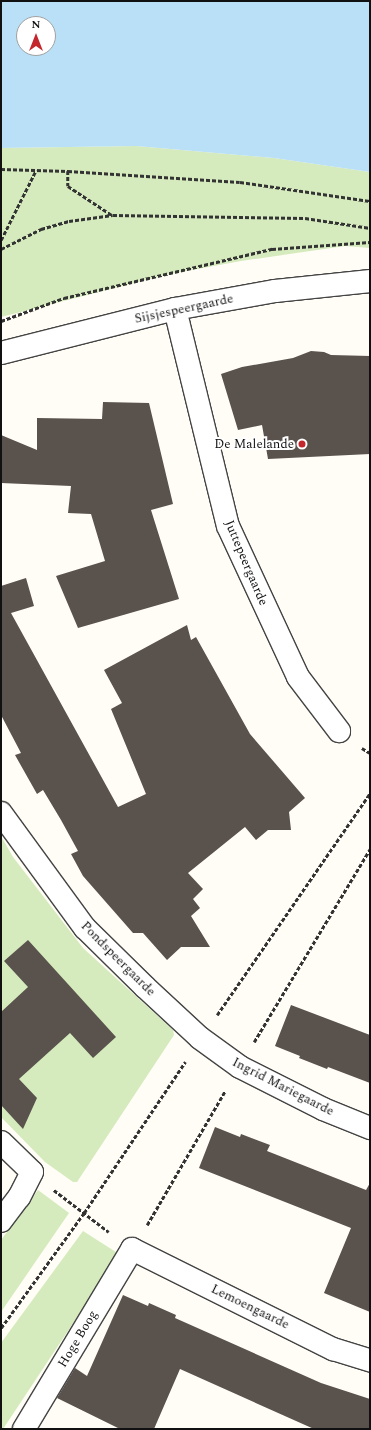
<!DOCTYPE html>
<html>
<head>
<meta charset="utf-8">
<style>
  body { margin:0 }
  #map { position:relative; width:371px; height:1430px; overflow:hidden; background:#fffdf5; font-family:Spectral,serif }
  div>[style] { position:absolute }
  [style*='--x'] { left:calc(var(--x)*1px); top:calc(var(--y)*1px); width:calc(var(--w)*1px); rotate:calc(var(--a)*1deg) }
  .green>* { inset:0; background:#d5ebbd }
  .water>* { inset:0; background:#b9e0f7 }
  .building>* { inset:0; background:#5a524d }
  .path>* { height:2.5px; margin-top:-1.25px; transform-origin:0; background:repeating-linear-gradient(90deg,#333 0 4px,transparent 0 6px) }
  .roads { filter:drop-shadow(1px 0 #444) drop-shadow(-1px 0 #444) drop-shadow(0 1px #444) drop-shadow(0 -1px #444) }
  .pedestrian>* { height:22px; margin:-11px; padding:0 11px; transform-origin:11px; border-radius:11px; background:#fff }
  .minor>* { height:22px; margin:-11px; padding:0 11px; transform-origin:11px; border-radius:11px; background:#fff }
  .dots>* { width:11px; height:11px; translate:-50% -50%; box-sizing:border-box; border:2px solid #fff; border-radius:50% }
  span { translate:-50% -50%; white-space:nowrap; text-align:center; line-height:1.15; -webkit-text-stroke:4px #fff; paint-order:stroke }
  .street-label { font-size:13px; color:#111 }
  .poi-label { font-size:13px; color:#111 }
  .right { translate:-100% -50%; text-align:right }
  .frame { position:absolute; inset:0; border:2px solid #111; pointer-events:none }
  .north { position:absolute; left:16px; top:16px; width:40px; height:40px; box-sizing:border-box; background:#fff; border:1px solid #a0a0a0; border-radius:50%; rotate:0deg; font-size:11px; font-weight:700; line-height:16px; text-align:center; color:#111 }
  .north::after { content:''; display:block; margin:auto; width:14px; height:18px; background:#c4262e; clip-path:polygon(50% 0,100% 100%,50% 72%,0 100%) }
</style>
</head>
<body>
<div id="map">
  <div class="green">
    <div style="clip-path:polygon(136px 146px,274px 158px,370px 172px,370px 248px,345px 246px,241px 261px,170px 274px,1px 317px,1px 148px)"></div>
    <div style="clip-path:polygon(1px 836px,13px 857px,83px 948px,173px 1030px,174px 1035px,77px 1182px,73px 1182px,45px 1162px,1px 1117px)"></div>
    <div style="clip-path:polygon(38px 1190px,69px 1213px,1px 1312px,1px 1240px)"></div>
    <div style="clip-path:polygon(83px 1231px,119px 1254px,3px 1429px,1px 1429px,1px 1343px)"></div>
  </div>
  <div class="water">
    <div style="clip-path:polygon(evenodd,1px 1px,370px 1px,370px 172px,274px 158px,136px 146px,1px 148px,1px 1px,24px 24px,48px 24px,48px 48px,24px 48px,24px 24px)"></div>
  </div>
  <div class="building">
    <div style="clip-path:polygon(311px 351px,324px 352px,331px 355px,370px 356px,370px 454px,268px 459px,262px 425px,238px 430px,221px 374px,242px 367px,293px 358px)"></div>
    <div style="clip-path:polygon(103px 402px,149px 403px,173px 504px,151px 510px,179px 599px,78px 628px,56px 576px,105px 561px,91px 514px,68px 513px,71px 486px,1px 483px,1px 435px,37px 450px,37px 418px,102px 419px)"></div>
    <div style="clip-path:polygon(26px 578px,34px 606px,11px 613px,118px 807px,146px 794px,111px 709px,122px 703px,104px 670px,187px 625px,191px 640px,196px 637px,250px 734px,305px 798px,289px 812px,291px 830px,268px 830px,256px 840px,245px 827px,188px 873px,203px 889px,193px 899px,200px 908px,191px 916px,210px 947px,181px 947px,167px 960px,143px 933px,133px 933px,83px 876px,71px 854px,78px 851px,61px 820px,43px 790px,37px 794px,15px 755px,21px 753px,1px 715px,1px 586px)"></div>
    <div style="clip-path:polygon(28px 940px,116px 1037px,93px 1058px,70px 1033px,19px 1079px,37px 1098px,23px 1129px,1px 1105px,1px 1012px,28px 987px,4px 961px)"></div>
    <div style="clip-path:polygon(291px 1005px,370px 1035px,370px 1083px,328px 1067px,327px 1069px,299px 1058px,300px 1056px,275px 1046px)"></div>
    <div style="clip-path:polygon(215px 1127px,240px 1137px,241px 1134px,270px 1145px,267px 1151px,366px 1190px,370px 1183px,370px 1312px,324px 1293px,351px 1228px,199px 1168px)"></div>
    <div style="clip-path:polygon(123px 1295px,148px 1306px,149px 1303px,176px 1315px,175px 1318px,321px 1383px,370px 1399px,370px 1429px,314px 1429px,180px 1369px,154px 1429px,120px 1429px,57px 1398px,75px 1368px,87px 1376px)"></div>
  </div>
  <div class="path">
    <div style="--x:1;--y:169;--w:67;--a:1.7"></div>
    <div style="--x:68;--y:171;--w:172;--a:3.7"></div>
    <div style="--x:240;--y:182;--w:131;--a:8.3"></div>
    <div style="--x:68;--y:171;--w:15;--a:90"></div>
    <div style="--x:68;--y:186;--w:53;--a:33.4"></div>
    <div style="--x:1;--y:240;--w:78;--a:-63.4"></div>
    <div style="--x:1;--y:249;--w:45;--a:-26.6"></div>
    <div style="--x:41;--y:229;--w:29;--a:-16"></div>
    <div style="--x:69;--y:221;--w:44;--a:-7.8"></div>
    <div style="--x:113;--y:215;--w:192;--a:0.9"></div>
    <div style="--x:305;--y:218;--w:66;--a:8.7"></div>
    <div style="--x:1;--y:321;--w:67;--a:-20.1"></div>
    <div style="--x:64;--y:298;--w:214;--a:-13.3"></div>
    <div style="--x:272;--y:249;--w:98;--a:-4.1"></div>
    <div style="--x:362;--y:748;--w:9;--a:32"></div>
    <div style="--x:217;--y:1015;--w:270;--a:-55.4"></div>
    <div style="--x:254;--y:1042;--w:225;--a:-59"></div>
    <div style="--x:54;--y:1190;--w:69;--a:37.4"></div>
    <div style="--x:147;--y:1225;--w:155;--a:-59.8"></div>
    <div style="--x:1;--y:1328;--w:142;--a:-54.2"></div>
    <div style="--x:84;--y:1213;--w:182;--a:-56.2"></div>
  </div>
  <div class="roads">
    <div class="pedestrian">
      <div style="--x:24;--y:1429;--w:210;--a:-59"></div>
    </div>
    <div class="minor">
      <div style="--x:175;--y:309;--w:223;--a:76.3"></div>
      <div style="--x:228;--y:526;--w:166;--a:65.1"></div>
      <div style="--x:298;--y:677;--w:68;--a:52.8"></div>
      <div style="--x:1;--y:353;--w:179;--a:-14.2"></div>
      <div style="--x:175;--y:309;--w:102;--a:-10.2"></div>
      <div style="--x:275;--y:291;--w:96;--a:-6"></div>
      <div style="--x:1;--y:813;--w:142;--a:53.9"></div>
      <div style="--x:85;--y:928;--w:84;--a:44.5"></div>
      <div style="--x:145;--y:987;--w:75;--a:42.8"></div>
      <div style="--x:200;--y:1038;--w:49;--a:35.9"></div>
      <div style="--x:240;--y:1067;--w:93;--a:26.8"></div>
      <div style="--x:323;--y:1109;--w:51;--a:22"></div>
      <div style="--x:1;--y:1142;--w:43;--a:44.1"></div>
      <div style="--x:32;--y:1172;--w:28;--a:117"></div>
      <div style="--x:19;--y:1197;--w:30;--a:127"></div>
      <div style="--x:132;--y:1249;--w:225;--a:26.5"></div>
      <div style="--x:333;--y:1349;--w:39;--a:17"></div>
    </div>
  </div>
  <div class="dots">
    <div style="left:302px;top:444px;background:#c4262e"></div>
  </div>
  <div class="street-label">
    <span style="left:184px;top:309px;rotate:-12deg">Sijsjespeergaarde</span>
    <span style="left:246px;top:563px;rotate:67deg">Juttepeergaarde</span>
    <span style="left:118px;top:959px;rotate:45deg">Pondspeergaarde</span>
    <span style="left:283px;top:1087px;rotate:27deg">Ingrid Mariegaarde</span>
    <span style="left:250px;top:1307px;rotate:26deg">Lemoengaarde</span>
    <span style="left:78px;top:1339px;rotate:-59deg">Hoge Boog</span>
  </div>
  <div class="poi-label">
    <span class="right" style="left:294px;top:444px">De Malelande</span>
  </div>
  <div class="frame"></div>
  <div class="north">N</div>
</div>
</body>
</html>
